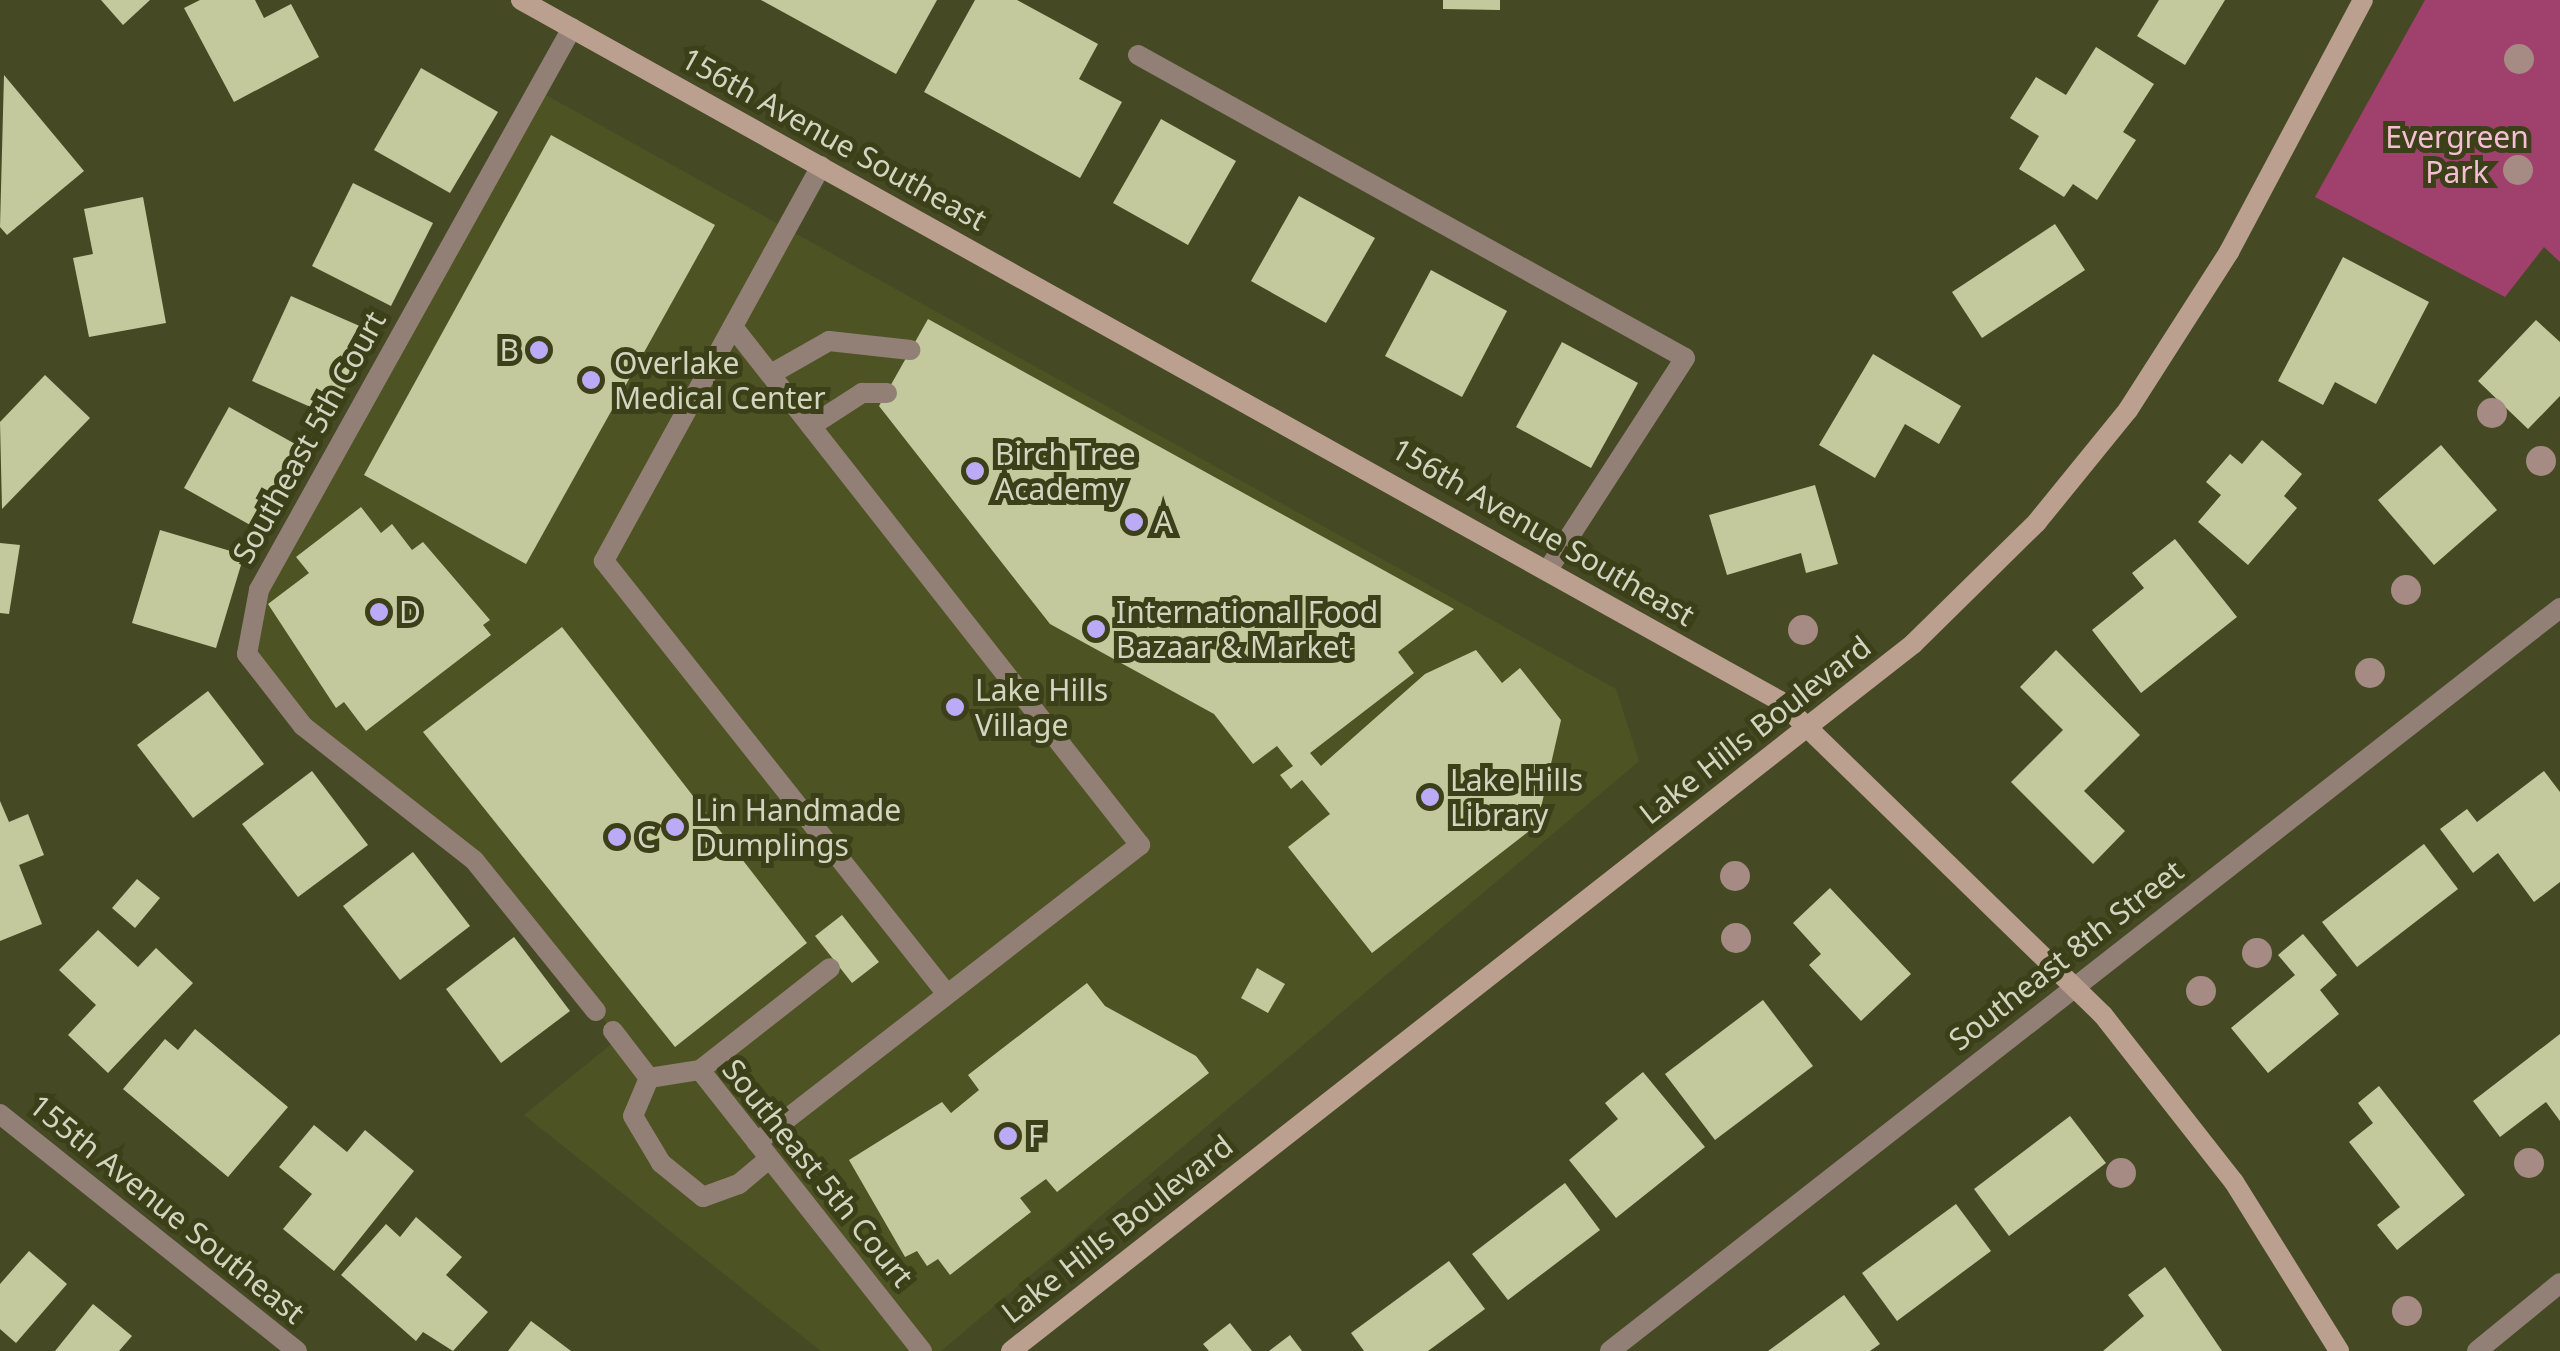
<!DOCTYPE html>
<html>
<head>
<meta charset="utf-8">
<style>
  body { margin:0 }
  #map { position:relative; width:2560px; height:1351px; overflow:hidden; background:#464a24; font-family:"Noto Sans",sans-serif }
  div>[style] { position:absolute }
  [style*='--x'] { left:calc(var(--x)*1px); top:calc(var(--y)*1px); width:calc(var(--w)*1px); rotate:calc(var(--a)*1deg) }
  .built>* { inset:0; background:#4e5324 }
  .green>* { inset:0; background:#a0416d }
  .building>* { inset:0; background:#c3c99d }
  .lane>* { height:20px; margin:-10px; padding:0 10px; transform-origin:10px; border-radius:10px; background:#928076 }
  .street>* { height:20px; margin:-10px; padding:0 10px; transform-origin:10px; border-radius:10px; background:#928076 }
  .secondary>* { height:20px; margin:-10px; padding:0 10px; transform-origin:10px; border-radius:10px; background:#bba08f }
  .trees>* { width:30px; height:30px; margin:-15px; border-radius:50%; background:#a68a84 }
  .dots>* { width:28px; height:28px; translate:-50% -50%; box-sizing:border-box; border:5px solid #3c4019; border-radius:50% }
  span { translate:-50% -50%; white-space:nowrap; text-align:center; line-height:1.15; -webkit-text-stroke:10px #3c4019; paint-order:stroke }
  .park-label { font-size:30px; color:#f5bfd3 }
  .street-label { font-size:30px; color:#d2d5c0 }
  .poi-label { font-size:30px; color:#d2d5c0 }
  .right { translate:-100% -50%; text-align:right }
  .left { translate:0 -50%; text-align:left }
</style>
</head>
<body>
<div id="map">
  <div class="built">
    <div style="clip-path:polygon(537px 90px,1616px 689px,1639px 761px,941px 1351px,821px 1351px,524px 1115px,619px 1038px,474px 860px,303px 726px,247px 654px,257px 596px)"></div>
  </div>
  <div class="green">
    <div style="clip-path:polygon(2425px 0,2560px 0,2560px 262px,2544px 247px,2505px 297px,2315px 197px)"></div>
  </div>
  <div class="building">
    <div style="clip-path:polygon(101px 0,150px 0,123px 25px)"></div>
    <div style="clip-path:polygon(200px 0,255px 0,264px 18px,291px 4px,319px 57px,234px 102px,184px 8px)"></div>
    <div style="clip-path:polygon(761px 0,937px 0,896px 74px)"></div>
    <div style="clip-path:polygon(975px 0,1017px 0,1098px 44px,1079px 79px,1122px 102px,1080px 178px,924px 92px)"></div>
    <div style="clip-path:polygon(1443px 0,1500px 0,1500px 10px,1443px 9px)"></div>
    <div style="clip-path:polygon(2159px 0,2225px 0,2185px 65px,2137px 36px)"></div>
    <div style="clip-path:polygon(2096px 47px,2154px 84px,2123px 132px,2136px 140px,2097px 200px,2073px 184px,2064px 197px,2019px 169px,2039px 136px,2010px 118px,2036px 77px,2066px 95px)"></div>
    <div style="clip-path:polygon(421px 68px,498px 112px,450px 193px,374px 150px)"></div>
    <div style="clip-path:polygon(4px 75px,84px 171px,7px 235px,0 227px)"></div>
    <div style="clip-path:polygon(1161px 119px,1236px 161px,1188px 245px,1113px 203px)"></div>
    <div style="clip-path:polygon(551px 135px,715px 225px,526px 564px,364px 475px)"></div>
    <div style="clip-path:polygon(353px 183px,433px 223px,391px 306px,312px 266px)"></div>
    <div style="clip-path:polygon(1299px 196px,1375px 238px,1326px 323px,1251px 281px)"></div>
    <div style="clip-path:polygon(143px 197px,166px 323px,89px 337px,73px 258px,93px 254px,84px 209px)"></div>
    <div style="clip-path:polygon(2055px 224px,2085px 270px,1982px 338px,1952px 292px)"></div>
    <div style="clip-path:polygon(2343px 257px,2429px 302px,2376px 404px,2335px 382px,2323px 405px,2278px 381px)"></div>
    <div style="clip-path:polygon(1431px 270px,1507px 311px,1462px 397px,1385px 356px)"></div>
    <div style="clip-path:polygon(291px 296px,371px 331px,333px 417px,252px 381px)"></div>
    <div style="clip-path:polygon(928px 319px,1454px 609px,1398px 652px,1414px 673px,1310px 753px,1321px 766px,1425px 674px,1476px 650px,1502px 683px,1520px 668px,1561px 720px,1537px 825px,1372px 953px,1288px 847px,1330px 814px,1302px 780px,1291px 789px,1280px 775px,1293px 766px,1277px 746px,1253px 764px,1214px 714px,1050px 624px,879px 406px)"></div>
    <div style="clip-path:polygon(2536px 320px,2560px 342px,2560px 396px,2528px 429px,2478px 381px)"></div>
    <div style="clip-path:polygon(1562px 342px,1638px 383px,1591px 468px,1516px 427px)"></div>
    <div style="clip-path:polygon(1873px 354px,1961px 406px,1939px 444px,1905px 424px,1875px 478px,1819px 445px)"></div>
    <div style="clip-path:polygon(45px 375px,90px 418px,2px 509px,0 422px)"></div>
    <div style="clip-path:polygon(229px 407px,306px 450px,261px 531px,184px 488px)"></div>
    <div style="clip-path:polygon(2262px 440px,2302px 474px,2284px 496px,2297px 508px,2248px 565px,2198px 522px,2221px 495px,2206px 482px,2230px 454px,2242px 464px)"></div>
    <div style="clip-path:polygon(2441px 445px,2497px 510px,2434px 565px,2378px 500px)"></div>
    <div style="clip-path:polygon(1815px 485px,1838px 564px,1806px 573px,1801px 553px,1727px 575px,1709px 515px)"></div>
    <div style="clip-path:polygon(361px 507px,381px 533px,392px 524px,412px 550px,423px 542px,490px 620px,483px 625px,491px 635px,366px 731px,344px 702px,336px 708px,268px 604px,309px 573px,296px 557px)"></div>
    <div style="clip-path:polygon(160px 530px,244px 555px,216px 648px,132px 623px)"></div>
    <div style="clip-path:polygon(2175px 539px,2237px 617px,2141px 693px,2092px 630px,2144px 588px,2132px 573px)"></div>
    <div style="clip-path:polygon(0 543px,20px 545px,9px 614px,0 613px)"></div>
    <div style="clip-path:polygon(562px 627px,807px 943px,675px 1047px,423px 732px)"></div>
    <div style="clip-path:polygon(2056px 650px,2140px 735px,2084px 791px,2125px 831px,2093px 864px,2011px 782px,2063px 730px,2020px 687px)"></div>
    <div style="clip-path:polygon(208px 691px,264px 764px,193px 818px,137px 745px)"></div>
    <div style="clip-path:polygon(312px 771px,368px 845px,298px 897px,242px 824px)"></div>
    <div style="clip-path:polygon(2544px 771px,2560px 792px,2560px 882px,2534px 902px,2498px 853px,2473px 873px,2440px 829px,2467px 809px,2477px 822px)"></div>
    <div style="clip-path:polygon(0 801px,9px 822px,28px 814px,44px 855px,19px 865px,42px 924px,0 941px)"></div>
    <div style="clip-path:polygon(2424px 844px,2458px 889px,2357px 967px,2322px 922px)"></div>
    <div style="clip-path:polygon(413px 852px,470px 926px,400px 980px,343px 906px)"></div>
    <div style="clip-path:polygon(137px 879px,160px 898px,135px 928px,112px 908px)"></div>
    <div style="clip-path:polygon(1830px 888px,1911px 974px,1861px 1021px,1809px 965px,1821px 954px,1793px 923px)"></div>
    <div style="clip-path:polygon(842px 915px,879px 962px,852px 983px,815px 936px)"></div>
    <div style="clip-path:polygon(98px 930px,138px 967px,156px 948px,193px 983px,108px 1073px,68px 1035px,96px 1005px,59px 970px)"></div>
    <div style="clip-path:polygon(2303px 934px,2337px 975px,2320px 990px,2339px 1014px,2268px 1073px,2231px 1028px,2295px 975px,2278px 955px)"></div>
    <div style="clip-path:polygon(514px 937px,570px 1011px,501px 1063px,446px 989px)"></div>
    <div style="clip-path:polygon(1257px 968px,1285px 984px,1268px 1013px,1241px 998px)"></div>
    <div style="clip-path:polygon(1087px 983px,1105px 1006px,1196px 1056px,1209px 1073px,1057px 1192px,1046px 1179px,1020px 1198px,1031px 1212px,950px 1275px,938px 1259px,927px 1266px,917px 1251px,905px 1257px,849px 1160px,942px 1102px,951px 1113px,979px 1090px,968px 1075px)"></div>
    <div style="clip-path:polygon(1763px 1000px,1813px 1066px,1715px 1140px,1665px 1074px)"></div>
    <div style="clip-path:polygon(195px 1029px,288px 1107px,228px 1177px,123px 1089px,165px 1039px,178px 1050px)"></div>
    <div style="clip-path:polygon(2560px 1034px,2560px 1121px,2546px 1102px,2500px 1137px,2473px 1101px)"></div>
    <div style="clip-path:polygon(1643px 1072px,1705px 1147px,1616px 1218px,1569px 1160px,1618px 1119px,1605px 1103px)"></div>
    <div style="clip-path:polygon(2379px 1086px,2465px 1195px,2397px 1250px,2377px 1225px,2400px 1207px,2349px 1142px,2373px 1123px,2358px 1103px)"></div>
    <div style="clip-path:polygon(2070px 1116px,2106px 1163px,2009px 1236px,1974px 1189px)"></div>
    <div style="clip-path:polygon(314px 1125px,347px 1152px,365px 1130px,414px 1171px,334px 1271px,283px 1229px,312px 1194px,279px 1167px)"></div>
    <div style="clip-path:polygon(1565px 1183px,1600px 1230px,1508px 1300px,1472px 1254px)"></div>
    <div style="clip-path:polygon(1956px 1204px,1991px 1251px,1897px 1321px,1862px 1273px)"></div>
    <div style="clip-path:polygon(416px 1217px,462px 1257px,446px 1275px,488px 1312px,453px 1351px,423px 1332px,416px 1341px,341px 1275px,386px 1224px,400px 1237px)"></div>
    <div style="clip-path:polygon(29px 1251px,67px 1284px,16px 1343px,0 1329px,0 1284px)"></div>
    <div style="clip-path:polygon(1449px 1261px,1485px 1309px,1428px 1351px,1364px 1351px,1351px 1333px)"></div>
    <div style="clip-path:polygon(2165px 1267px,2222px 1351px,2103px 1351px,2144px 1316px,2128px 1295px)"></div>
    <div style="clip-path:polygon(1844px 1295px,1880px 1344px,1870px 1351px,1768px 1351px)"></div>
    <div style="clip-path:polygon(93px 1304px,132px 1336px,119px 1351px,55px 1351px)"></div>
    <div style="clip-path:polygon(531px 1321px,571px 1351px,508px 1351px)"></div>
    <div style="clip-path:polygon(1230px 1323px,1252px 1351px,1209px 1351px,1203px 1344px)"></div>
    <div style="clip-path:polygon(1290px 1335px,1302px 1351px,1269px 1351px)"></div>
  </div>
  <div class="lane">
    <div style="--x:572;--y:28;--w:643;--a:119.12"></div>
    <div style="--x:259;--y:590;--w:65;--a:100.6"></div>
    <div style="--x:247;--y:654;--w:91;--a:52.1"></div>
    <div style="--x:303;--y:726;--w:217;--a:38.1"></div>
    <div style="--x:474;--y:860;--w:194;--a:51.1"></div>
    <div style="--x:1138;--y:55;--w:625;--a:28.98"></div>
    <div style="--x:1685;--y:358;--w:250;--a:122.9"></div>
    <div style="--x:821;--y:166;--w:451;--a:118.8"></div>
    <div style="--x:604;--y:561;--w:552;--a:51.62"></div>
    <div style="--x:733;--y:327;--w:659;--a:51.84"></div>
    <div style="--x:1140;--y:845;--w:485;--a:142.2"></div>
    <div style="--x:771;--y:374;--w:67;--a:-29.6"></div>
    <div style="--x:829;--y:341;--w:82;--a:6.3"></div>
    <div style="--x:811;--y:426;--w:61;--a:-32.9"></div>
    <div style="--x:862;--y:393;--w:25;--a:0"></div>
    <div style="--x:613;--y:1031;--w:59;--a:52.5"></div>
    <div style="--x:649;--y:1078;--w:52;--a:-8.9"></div>
    <div style="--x:700;--y:1070;--w:358;--a:51.7"></div>
    <div style="--x:700;--y:1070;--w:165;--a:-38.1"></div>
    <div style="--x:649;--y:1078;--w:41;--a:112.8"></div>
    <div style="--x:633;--y:1116;--w:55;--a:59.2"></div>
    <div style="--x:661;--y:1163;--w:54;--a:39"></div>
    <div style="--x:703;--y:1197;--w:38;--a:-20"></div>
    <div style="--x:739;--y:1184;--w:39;--a:-40"></div>
  </div>
  <div class="street">
    <div style="--x:0;--y:1114;--w:380;--a:38.6"></div>
    <div style="--x:1610;--y:1351;--w:1206;--a:-38.03"></div>
    <div style="--x:2477;--y:1351;--w:107;--a:-39.3"></div>
  </div>
  <div class="secondary">
    <div style="--x:521;--y:0;--w:1441;--a:29.11"></div>
    <div style="--x:1780;--y:701;--w:450;--a:44.2"></div>
    <div style="--x:2103;--y:1015;--w:212;--a:51.9"></div>
    <div style="--x:2234;--y:1182;--w:199;--a:58.1"></div>
    <div style="--x:1011;--y:1351;--w:1146;--a:-38.09"></div>
    <div style="--x:1913;--y:644;--w:174;--a:-44.5"></div>
    <div style="--x:2037;--y:522;--w:144;--a:-50.9"></div>
    <div style="--x:2128;--y:410;--w:188;--a:-57.4"></div>
    <div style="--x:2229;--y:252;--w:285;--a:-62"></div>
  </div>
  <div class="trees">
    <div style="left:2519px;top:59px"></div>
    <div style="left:2518px;top:170px"></div>
    <div style="left:2492px;top:413px"></div>
    <div style="left:2541px;top:461px"></div>
    <div style="left:2406px;top:590px"></div>
    <div style="left:1803px;top:630px"></div>
    <div style="left:2370px;top:673px"></div>
    <div style="left:1735px;top:876px"></div>
    <div style="left:1736px;top:938px"></div>
    <div style="left:2257px;top:953px"></div>
    <div style="left:2201px;top:991px"></div>
    <div style="left:2529px;top:1163px"></div>
    <div style="left:2121px;top:1173px"></div>
    <div style="left:2407px;top:1311px"></div>
  </div>
  <div class="dots">
    <div style="left:539px;top:350px;background:#bbaaf6"></div>
    <div style="left:591px;top:380px;background:#bbaaf6"></div>
    <div style="left:975px;top:471px;background:#bbaaf6"></div>
    <div style="left:1134px;top:522px;background:#bbaaf6"></div>
    <div style="left:379px;top:612px;background:#bbaaf6"></div>
    <div style="left:1096px;top:629px;background:#bbaaf6"></div>
    <div style="left:955px;top:707px;background:#bbaaf6"></div>
    <div style="left:1430px;top:797px;background:#bbaaf6"></div>
    <div style="left:675px;top:827px;background:#bbaaf6"></div>
    <div style="left:617px;top:837px;background:#bbaaf6"></div>
    <div style="left:1008px;top:1136px;background:#bbaaf6"></div>
  </div>
  <div class="park-label">
    <span style="left:2457px;top:154px">Evergreen<br>Park</span>
  </div>
  <div class="street-label">
    <span style="left:834px;top:139px;rotate:29deg">156th Avenue Southeast</span>
    <span style="left:309px;top:437px;rotate:-61deg">Southeast 5th Court</span>
    <span style="left:1543px;top:532px;rotate:30deg">156th Avenue Southeast</span>
    <span style="left:1755px;top:730px;rotate:-38deg">Lake Hills Boulevard</span>
    <span style="left:2066px;top:955px;rotate:-38deg">Southeast 8th Street</span>
    <span style="left:818px;top:1173px;rotate:51deg">Southeast 5th Court</span>
    <span style="left:167px;top:1209px;rotate:39deg">155th Avenue Southeast</span>
    <span style="left:1117px;top:1229px;rotate:-38deg">Lake Hills Boulevard</span>
  </div>
  <div class="poi-label">
    <span class="right" style="left:519px;top:350px">B</span>
    <span class="left" style="left:614px;top:380px">Overlake<br>Medical Center</span>
    <span class="left" style="left:995px;top:471px">Birch Tree<br>Academy</span>
    <span class="left" style="left:1154px;top:522px">A</span>
    <span class="left" style="left:399px;top:612px">D</span>
    <span class="left" style="left:1116px;top:629px">International Food<br>Bazaar &amp; Market</span>
    <span class="left" style="left:975px;top:707px">Lake Hills<br>Village</span>
    <span class="left" style="left:1450px;top:797px">Lake Hills<br>Library</span>
    <span class="left" style="left:695px;top:827px">Lin Handmade<br>Dumplings</span>
    <span class="left" style="left:637px;top:837px">C</span>
    <span class="left" style="left:1028px;top:1136px">F</span>
  </div>
</div>
</body>
</html>
